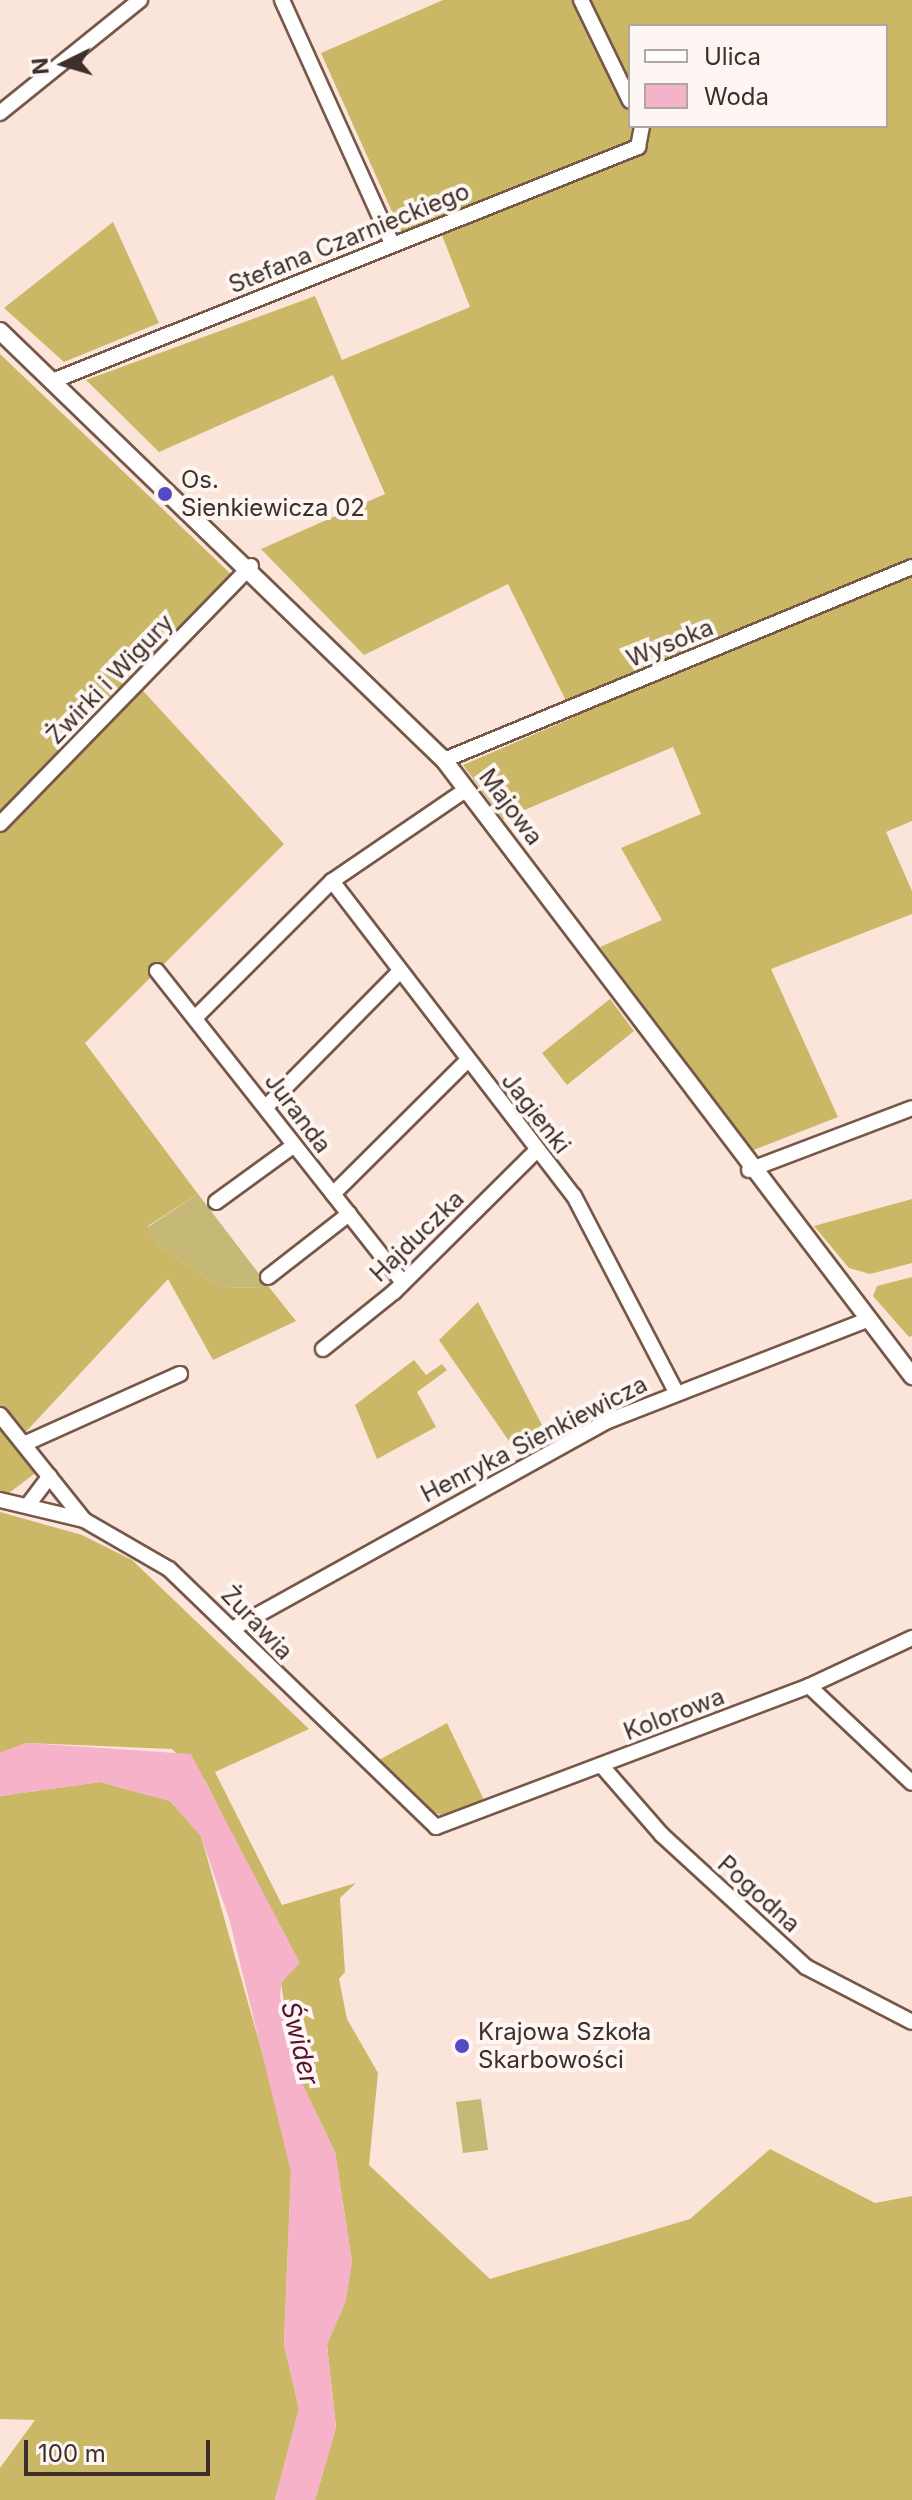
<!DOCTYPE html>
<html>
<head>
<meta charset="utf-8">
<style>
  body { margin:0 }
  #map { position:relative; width:912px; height:2500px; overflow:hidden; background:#fbe5da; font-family:Inter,sans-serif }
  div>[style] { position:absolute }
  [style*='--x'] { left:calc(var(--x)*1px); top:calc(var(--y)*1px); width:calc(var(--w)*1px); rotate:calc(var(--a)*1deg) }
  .green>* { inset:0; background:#c6b877 }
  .forest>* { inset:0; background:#cab867 }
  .water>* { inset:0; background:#f6b2c8 }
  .roads { filter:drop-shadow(2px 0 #765849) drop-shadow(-2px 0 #765849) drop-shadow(0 2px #765849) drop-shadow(0 -2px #765849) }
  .minor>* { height:14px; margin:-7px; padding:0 7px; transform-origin:7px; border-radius:7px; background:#fff }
  .tertiary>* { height:16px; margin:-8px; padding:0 8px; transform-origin:8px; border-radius:8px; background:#fff }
  .dots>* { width:22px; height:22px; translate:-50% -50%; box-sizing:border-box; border:4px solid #fdf6f2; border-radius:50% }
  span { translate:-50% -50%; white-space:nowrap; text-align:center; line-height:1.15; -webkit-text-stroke:8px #fdf6f2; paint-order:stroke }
  .street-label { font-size:24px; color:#3d2f29 }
  .poi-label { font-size:24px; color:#3d2f29 }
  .left { translate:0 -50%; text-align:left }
  .water-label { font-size:26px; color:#591132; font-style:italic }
  .legend { position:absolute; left:628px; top:24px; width:260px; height:104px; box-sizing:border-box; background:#fdf6f2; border:2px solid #b0a6a2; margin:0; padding:10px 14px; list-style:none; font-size:24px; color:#3d2f29 }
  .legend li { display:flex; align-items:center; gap:16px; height:40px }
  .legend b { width:40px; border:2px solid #b0a6a2 }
  .north { position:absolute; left:24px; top:24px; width:80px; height:80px; -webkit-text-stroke:6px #fdf6f2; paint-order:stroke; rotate:265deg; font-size:22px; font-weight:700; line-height:32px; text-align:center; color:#3d2f29 }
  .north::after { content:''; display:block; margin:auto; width:28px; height:36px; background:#3d2f29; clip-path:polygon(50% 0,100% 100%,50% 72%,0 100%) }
  .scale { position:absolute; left:24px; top:2440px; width:186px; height:36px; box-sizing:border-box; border:4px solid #3d2f29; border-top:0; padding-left:10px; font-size:24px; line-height:28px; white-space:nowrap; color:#3d2f29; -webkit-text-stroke:6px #fdf6f2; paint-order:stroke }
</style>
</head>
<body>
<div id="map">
  <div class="green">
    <div style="clip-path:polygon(198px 1194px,269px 1287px,222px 1288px,158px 1245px,148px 1227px)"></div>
    <div style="clip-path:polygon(481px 2099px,488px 2150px,463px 2153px,456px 2102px)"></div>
  </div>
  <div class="forest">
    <div style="clip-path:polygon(evenodd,443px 0,912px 0,912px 821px,886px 832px,912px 891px,912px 914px,771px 969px,838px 1117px,751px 1151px,600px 947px,662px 920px,621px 848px,701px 814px,673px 747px,503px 819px,463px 765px,574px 717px,508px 584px,364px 655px,261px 549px,385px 494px,333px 375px,159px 452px,86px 380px,315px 296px,342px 360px,470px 307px,436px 220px,402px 234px,321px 53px,443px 0,630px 26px,886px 26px,886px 126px,630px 126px,630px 26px)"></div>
    <div style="clip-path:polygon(113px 222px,159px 323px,64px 362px,4px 308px)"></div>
    <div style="clip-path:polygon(0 354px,234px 577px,134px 681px,284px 844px,85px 1043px,198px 1194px,148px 1226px,158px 1245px,222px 1288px,269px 1287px,296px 1321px,213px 1360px,168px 1279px,23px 1435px,0 1406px)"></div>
    <div style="clip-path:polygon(610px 999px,634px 1031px,567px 1085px,542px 1053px)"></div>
    <div style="clip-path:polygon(912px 1199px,912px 1263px,870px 1274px,849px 1268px,814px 1226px)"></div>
    <div style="clip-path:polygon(912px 1277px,912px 1336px,909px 1337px,873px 1296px,877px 1286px)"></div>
    <div style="clip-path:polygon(478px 1302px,542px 1425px,545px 1444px,520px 1457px,439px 1340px)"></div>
    <div style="clip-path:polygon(414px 1360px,426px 1375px,442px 1364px,447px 1370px,417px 1392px,436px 1427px,377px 1459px,355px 1405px)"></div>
    <div style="clip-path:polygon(0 1424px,38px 1471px,9px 1493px,0 1492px)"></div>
    <div style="clip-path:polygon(0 1512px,82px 1535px,132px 1560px,309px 1729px,215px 1772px,282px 1905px,356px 1883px,340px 1898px,345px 1972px,339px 1979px,347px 2019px,378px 2073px,369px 2165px,490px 2279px,690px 2219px,770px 2149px,875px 2203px,912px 2196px,912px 2500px,315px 2500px,336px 2427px,327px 2345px,352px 2262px,335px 2152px,293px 2065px,281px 1982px,237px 1846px,206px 1782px,172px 1749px,27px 1743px,0 1753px)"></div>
    <div style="clip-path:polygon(447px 1723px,484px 1800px,441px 1815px,422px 1807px,377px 1761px)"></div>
    <div style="clip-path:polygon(100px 1782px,170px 1801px,201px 1836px,282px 2123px,291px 2172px,284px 2344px,299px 2409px,275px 2500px,0 2500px,0 2468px,35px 2420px,0 2419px,0 1796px)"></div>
  </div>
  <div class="water">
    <div style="clip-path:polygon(27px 1743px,191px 1754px,300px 1963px,282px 1982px,280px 1996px,293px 2065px,335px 2152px,352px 2262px,346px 2301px,327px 2345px,336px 2427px,315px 2500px,275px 2500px,299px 2409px,284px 2344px,291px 2172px,230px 1922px,201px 1836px,170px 1801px,100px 1782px,0 1796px,0 1753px)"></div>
  </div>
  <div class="roads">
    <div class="minor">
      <div style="--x:282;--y:0;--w:268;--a:65.7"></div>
      <div style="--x:581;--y:0;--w:112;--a:64.1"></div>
      <div style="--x:0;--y:113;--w:180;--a:-38.9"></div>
      <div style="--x:55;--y:380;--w:628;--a:-21.78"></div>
      <div style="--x:638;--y:147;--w:21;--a:-79"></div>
      <div style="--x:444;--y:760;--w:506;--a:-22.41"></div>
      <div style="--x:0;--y:824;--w:360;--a:-45.8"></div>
      <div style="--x:332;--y:881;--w:397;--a:52.5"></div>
      <div style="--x:574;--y:1196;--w:221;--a:62.5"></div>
      <div style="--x:157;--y:971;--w:397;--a:51.7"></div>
      <div style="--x:195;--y:1018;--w:194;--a:-45"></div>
      <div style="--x:332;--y:881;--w:163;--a:-34.3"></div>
      <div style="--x:266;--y:1107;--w:191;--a:-45.4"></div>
      <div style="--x:749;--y:1170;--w:174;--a:-20.8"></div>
      <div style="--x:333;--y:1194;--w:189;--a:-44.8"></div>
      <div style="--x:216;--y:1202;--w:95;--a:-36"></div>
      <div style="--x:268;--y:1277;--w:103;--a:-37.9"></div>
      <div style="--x:323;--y:1349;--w:91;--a:-38.8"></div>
      <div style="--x:394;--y:1292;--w:202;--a:-44.8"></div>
      <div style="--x:0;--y:1415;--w:134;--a:51.3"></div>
      <div style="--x:24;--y:1444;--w:171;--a:-24.2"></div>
      <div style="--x:0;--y:1500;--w:86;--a:13.4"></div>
      <div style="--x:84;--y:1520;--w:98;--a:30"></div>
      <div style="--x:169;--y:1569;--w:371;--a:44"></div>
      <div style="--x:436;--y:1827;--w:399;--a:-20.7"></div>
      <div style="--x:809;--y:1686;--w:114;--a:-25"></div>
      <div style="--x:28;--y:1505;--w:36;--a:-53"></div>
      <div style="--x:234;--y:1628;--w:427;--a:-29"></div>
      <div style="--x:608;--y:1421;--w:278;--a:-21.3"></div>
      <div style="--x:809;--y:1686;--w:141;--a:43.3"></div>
      <div style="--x:601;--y:1765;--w:93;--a:48.9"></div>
      <div style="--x:662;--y:1835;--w:195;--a:42.5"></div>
      <div style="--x:806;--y:1967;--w:119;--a:27.4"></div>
    </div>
    <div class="tertiary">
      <div style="--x:0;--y:331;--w:617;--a:44.02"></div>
      <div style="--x:444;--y:760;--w:774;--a:52.77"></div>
    </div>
  </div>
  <div class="dots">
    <div style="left:165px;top:494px;background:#5749c1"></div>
    <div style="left:462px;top:2046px;background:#5749c1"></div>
  </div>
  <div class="street-label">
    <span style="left:349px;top:238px;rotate:-22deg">Stefana Czarnieckiego</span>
    <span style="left:670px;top:643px;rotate:-22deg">Wysoka</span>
    <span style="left:110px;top:679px;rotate:-46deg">Żwirki i Wigury</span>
    <span style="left:511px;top:807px;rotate:53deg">Majowa</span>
    <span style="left:298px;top:1113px;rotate:53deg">Juranda</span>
    <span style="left:536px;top:1113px;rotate:52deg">Jagienki</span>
    <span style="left:417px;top:1236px;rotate:-44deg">Hajduczka</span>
    <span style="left:534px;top:1439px;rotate:-27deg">Henryka Sienkiewicza</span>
    <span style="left:257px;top:1623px;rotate:46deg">Żurawia</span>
    <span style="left:674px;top:1714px;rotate:-21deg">Kolorowa</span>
    <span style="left:759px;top:1894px;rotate:42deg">Pogodna</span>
  </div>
  <div class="poi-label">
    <span class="left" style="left:181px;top:494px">Os.<br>Sienkiewicza 02</span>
    <span class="left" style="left:478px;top:2046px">Krajowa Szkoła<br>Skarbowości</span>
  </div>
  <div class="water-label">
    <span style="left:300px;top:2043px;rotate:76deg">Świder</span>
  </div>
  <ul class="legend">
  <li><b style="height:10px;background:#fff"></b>Ulica</li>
  <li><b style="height:22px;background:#f6b2c8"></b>Woda</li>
  </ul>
  <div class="north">N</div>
  <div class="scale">100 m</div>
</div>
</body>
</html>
